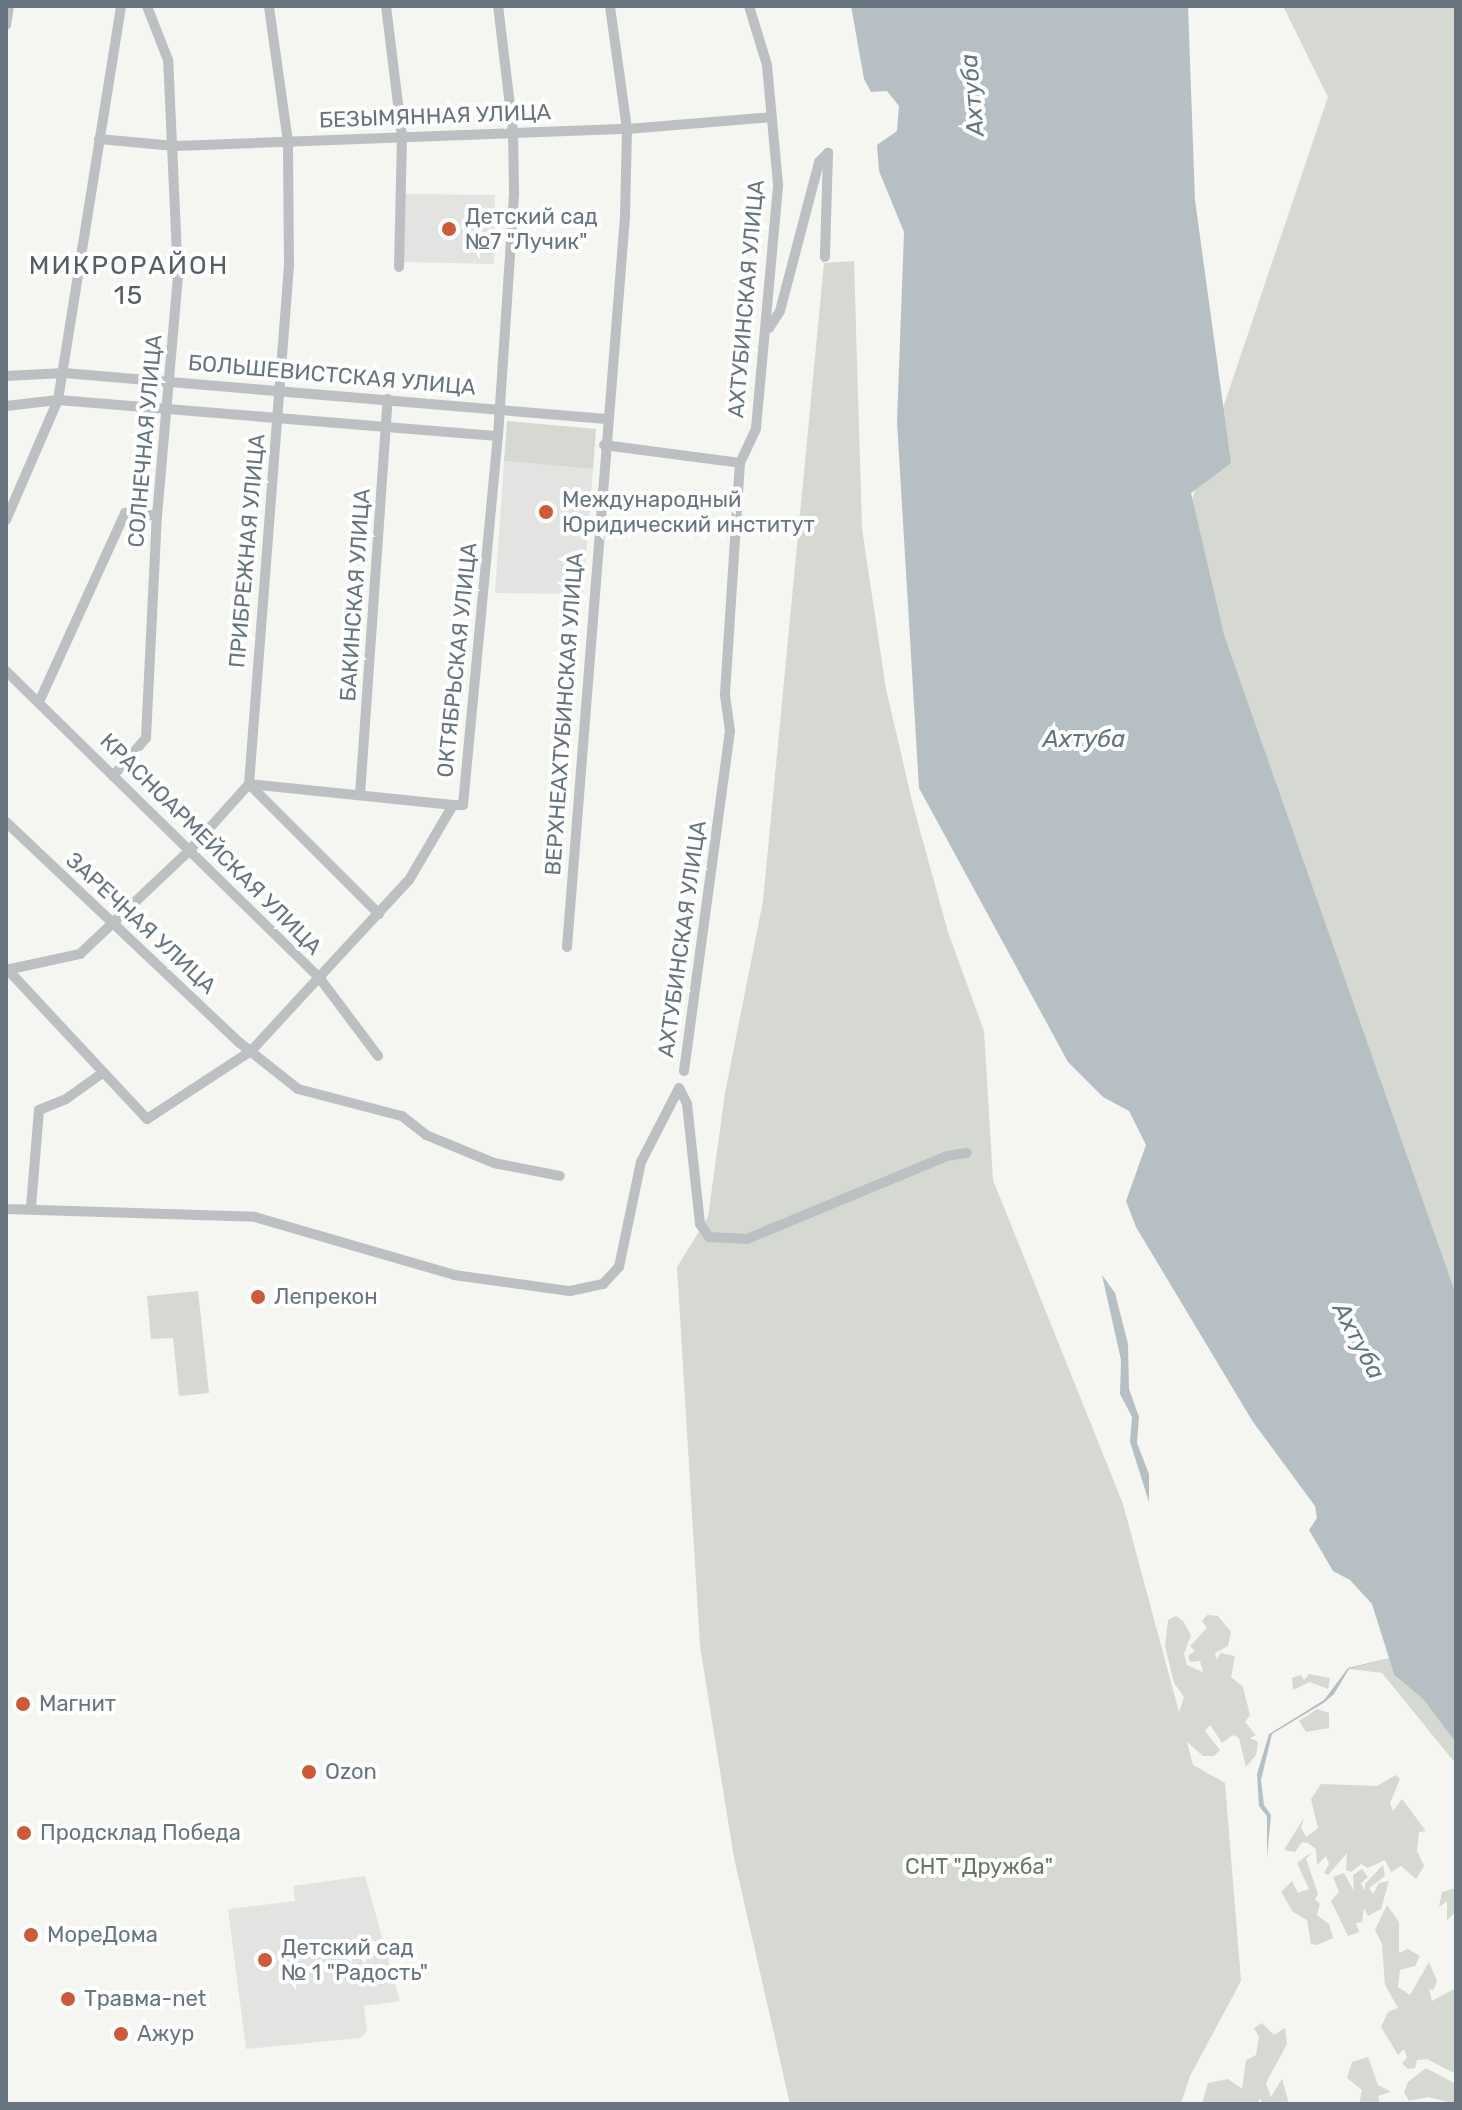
<!DOCTYPE html>
<html>
<head>
<meta charset="utf-8">
<style>
  body { margin:0 }
  #map { position:relative; width:1462px; height:2110px; overflow:hidden; background:#f5f5f2; font-family:Rubik,sans-serif }
  div>[style] { position:absolute }
  [style*='--x'] { left:calc(var(--x)*1px); top:calc(var(--y)*1px); width:calc(var(--w)*1px); rotate:calc(var(--a)*1deg) }
  .built>* { inset:0; background:#e3e4e2 }
  .green>* { inset:0; background:#d5d9d2 }
  .water>* { inset:0; background:#b6c0c4 }
  .minor>* { height:10px; margin:-5px; padding:0 5px; transform-origin:5px; border-radius:5px; background:#bcc0c3 }
  .dots>* { width:22px; height:22px; translate:-50% -50%; box-sizing:border-box; border:4px solid #fff; border-radius:50% }
  span { translate:-50% -50%; white-space:nowrap; text-align:center; line-height:1.15; -webkit-text-stroke:8px #fff; paint-order:stroke }
  .street-label { font-size:22px; color:#68757f }
  .poi-label { font-size:22px; color:#68757f }
  .left { translate:0 -50%; text-align:left }
  .park-label { font-size:22px; color:#6a7766 }
  .water-label { font-size:24px; color:#63767c; font-style:italic }
  .quarter-label { font-size:26px; color:#555e65; letter-spacing:2px }
  .frame { position:absolute; inset:0; border:8px solid #68757f; pointer-events:none }
</style>
</head>
<body>
<div id="map">
  <div class="built">
    <div style="clip-path:polygon(405px 194px,495px 195px,494px 264px,404px 262px)"></div>
    <div style="clip-path:polygon(504px 461px,593px 469px,583px 594px,495px 593px)"></div>
    <div style="clip-path:polygon(365px 1876px,400px 2001px,364px 2006px,367px 2032px,360px 2038px,246px 2049px,228px 1909px,295px 1901px,293px 1886px)"></div>
  </div>
  <div class="green">
    <div style="clip-path:polygon(1283px 6px,1456px 6px,1456px 1331px,1177px 544px,1328px 97px)"></div>
    <div style="clip-path:polygon(854px 261px,862px 529px,886px 689px,913px 805px,948px 932px,984px 1031px,993px 1180px,1123px 1504px,1179px 1712px,1184px 1697px,1174px 1683px,1165px 1646px,1168px 1620px,1176px 1616px,1183px 1621px,1191px 1635px,1184px 1654px,1187px 1665px,1203px 1672px,1200px 1661px,1190px 1662px,1188px 1656px,1195px 1651px,1190px 1646px,1207px 1628px,1202px 1621px,1207px 1615px,1218px 1616px,1231px 1632px,1228px 1646px,1215px 1653px,1217px 1660px,1220px 1653px,1235px 1656px,1231px 1677px,1243px 1687px,1250px 1715px,1245px 1722px,1256px 1735px,1250px 1738px,1258px 1742px,1256px 1755px,1246px 1767px,1239px 1738px,1233px 1735px,1222px 1743px,1210px 1725px,1205px 1731px,1220px 1750px,1214px 1756px,1203px 1756px,1187px 1742px,1193px 1765px,1225px 1783px,1241px 1981px,1190px 2076px,1181px 2104px,790px 2104px,734px 1858px,700px 1646px,677px 1267px,708px 1217px,725px 1093px,763px 901px,824px 263px)"></div>
    <div style="clip-path:polygon(507px 421px,596px 429px,593px 469px,504px 461px)"></div>
    <div style="clip-path:polygon(198px 1291px,209px 1393px,179px 1396px,173px 1338px,151px 1339px,147px 1296px)"></div>
    <div style="clip-path:polygon(1389px 1658px,1394px 1675px,1423px 1699px,1456px 1743px,1456px 1764px,1382px 1673px,1349px 1669px)"></div>
    <div style="clip-path:polygon(1309px 1674px,1330px 1678px,1328px 1689px,1310px 1682px,1293px 1690px,1292px 1678px,1301px 1675px,1304px 1680px)"></div>
    <div style="clip-path:polygon(1317px 1709px,1329px 1713px,1329px 1728px,1306px 1732px,1299px 1721px)"></div>
    <div style="clip-path:polygon(1396px 1775px,1400px 1779px,1390px 1803px,1393px 1811px,1402px 1799px,1426px 1831px,1419px 1832px,1417px 1851px,1424px 1866px,1416px 1879px,1401px 1866px,1391px 1872px,1385px 1860px,1368px 1868px,1361px 1864px,1351px 1872px,1346px 1870px,1347px 1853px,1328px 1875px,1324px 1873px,1329px 1864px,1326px 1856px,1317px 1865px,1316px 1849px,1308px 1843px,1302px 1842px,1295px 1852px,1284px 1850px,1304px 1818px,1301px 1828px,1306px 1837px,1318px 1828px,1311px 1799px,1321px 1784px,1377px 1786px)"></div>
    <div style="clip-path:polygon(1312px 1852px,1306px 1859px,1318px 1894px,1315px 1899px,1320px 1904px,1317px 1915px,1329px 1924px,1333px 1938px,1317px 1945px,1311px 1944px,1307px 1920px,1293px 1912px,1281px 1892px,1292px 1881px,1298px 1893px,1309px 1889px,1297px 1863px)"></div>
    <div style="clip-path:polygon(1383px 1865px,1385px 1876px,1369px 1888px,1373px 1894px,1379px 1883px,1389px 1881px,1381px 1909px,1368px 1916px,1364px 1908px,1362px 1922px,1356px 1923px,1359px 1932px,1348px 1936px,1331px 1901px,1339px 1892px,1333px 1877px,1344px 1873px,1354px 1891px,1353px 1875px,1362px 1869px,1368px 1877px,1361px 1883px,1365px 1891px,1365px 1884px)"></div>
    <div style="clip-path:polygon(1456px 1888px,1456px 1920px,1455px 1913px,1447px 1920px,1447px 1901px,1439px 1907px,1442px 1892px)"></div>
    <div style="clip-path:polygon(1387px 1905px,1399px 1922px,1399px 1953px,1408px 1949px,1420px 1956px,1415px 1966px,1400px 1970px,1398px 1987px,1410px 1995px,1429px 1962px,1437px 1981px,1433px 1991px,1429px 1988px,1432px 2001px,1454px 1989px,1454px 2073px,1427px 2059px,1417px 2060px,1415px 2068px,1408px 2069px,1402px 2063px,1407px 2058px,1404px 2049px,1398px 2055px,1381px 2027px,1388px 2012px,1398px 2008px,1385px 1985px,1382px 1944px,1375px 1930px)"></div>
    <div style="clip-path:polygon(1262px 2023px,1274px 2035px,1285px 2028px,1287px 2044px,1266px 2083px,1271px 2097px,1282px 2079px,1289px 2104px,1261px 2104px,1261px 2098px,1256px 2104px,1202px 2104px,1208px 2083px,1228px 2079px,1242px 2089px,1246px 2060px,1256px 2055px,1259px 2037px,1254px 2028px)"></div>
    <div style="clip-path:polygon(1368px 2057px,1378px 2085px,1391px 2092px,1378px 2096px,1380px 2104px,1359px 2104px,1362px 2090px,1347px 2078px,1352px 2062px)"></div>
    <div style="clip-path:polygon(1426px 2068px,1456px 2084px,1456px 2104px,1428px 2097px,1409px 2101px,1404px 2092px,1408px 2082px)"></div>
  </div>
  <div class="water">
    <div style="clip-path:polygon(851px 6px,1188px 6px,1195px 200px,1231px 463px,1191px 493px,1224px 635px,1456px 1295px,1456px 1743px,1423px 1699px,1394px 1675px,1389px 1658px,1349px 1669px,1334px 1694px,1325px 1702px,1272px 1734px,1261px 1780px,1264px 1805px,1271px 1815px,1267px 1857px,1267px 1816px,1259px 1806px,1257px 1774px,1269px 1734px,1324px 1700px,1348px 1668px,1389px 1658px,1372px 1604px,1350px 1580px,1333px 1571px,1309px 1530px,1317px 1518px,1315px 1506px,1253px 1422px,1136px 1227px,1126px 1201px,1146px 1145px,1129px 1111px,1103px 1097px,1068px 1062px,919px 788px,897px 422px,904px 232px,879px 171px,877px 145px,897px 131px,899px 106px,887px 91px,871px 92px,864px 79px)"></div>
    <div style="clip-path:polygon(1102px 1275px,1115px 1293px,1128px 1344px,1129px 1389px,1139px 1417px,1137px 1443px,1149px 1474px,1149px 1502px,1130px 1442px,1132px 1417px,1120px 1394px,1121px 1360px)"></div>
  </div>
  <div class="minor">
    <div style="--x:386;--y:6;--w:131;--a:83"></div>
    <div style="--x:402;--y:136;--w:131;--a:91.3"></div>
    <div style="--x:6;--y:25;--w:19;--a:-81"></div>
    <div style="--x:99;--y:139;--w:76;--a:5.3"></div>
    <div style="--x:175;--y:146;--w:452;--a:-2.2"></div>
    <div style="--x:627;--y:129;--w:145;--a:-4.7"></div>
    <div style="--x:769;--y:328;--w:20;--a:-57"></div>
    <div style="--x:780;--y:311;--w:154;--a:-75.3"></div>
    <div style="--x:819;--y:162;--w:13;--a:-45"></div>
    <div style="--x:828;--y:153;--w:104;--a:91.7"></div>
    <div style="--x:6;--y:376;--w:58;--a:-3"></div>
    <div style="--x:64;--y:373;--w:544;--a:4.85"></div>
    <div style="--x:6;--y:406;--w:52;--a:-6.6"></div>
    <div style="--x:58;--y:400;--w:441;--a:4.7"></div>
    <div style="--x:604;--y:445;--w:137;--a:7.5"></div>
    <div style="--x:6;--y:520;--w:131;--a:-66.6"></div>
    <div style="--x:58;--y:400;--w:399;--a:-80.9"></div>
    <div style="--x:6;--y:671;--w:441;--a:44.4"></div>
    <div style="--x:321;--y:980;--w:95;--a:53.1"></div>
    <div style="--x:39;--y:702;--w:208;--a:-65.5"></div>
    <div style="--x:125;--y:513;--w:32;--a:5"></div>
    <div style="--x:113;--y:776;--w:50;--a:-49"></div>
    <div style="--x:146;--y:738;--w:222;--a:-87.2"></div>
    <div style="--x:157;--y:516;--w:240;--a:-85"></div>
    <div style="--x:178;--y:277;--w:217;--a:-92.6"></div>
    <div style="--x:168;--y:60;--w:58;--a:-111.3"></div>
    <div style="--x:249;--y:784;--w:205;--a:5.9"></div>
    <div style="--x:249;--y:784;--w:184;--a:45"></div>
    <div style="--x:360;--y:795;--w:397;--a:-86"></div>
    <div style="--x:6;--y:822;--w:322;--a:43.4"></div>
    <div style="--x:240;--y:1043;--w:74;--a:38.4"></div>
    <div style="--x:298;--y:1089;--w:107;--a:14.6"></div>
    <div style="--x:402;--y:1116;--w:31;--a:38"></div>
    <div style="--x:426;--y:1135;--w:74;--a:22.4"></div>
    <div style="--x:494;--y:1163;--w:67;--a:11.1"></div>
    <div style="--x:567;--y:947;--w:732;--a:-85.46"></div>
    <div style="--x:625;--y:217;--w:88;--a:-88.7"></div>
    <div style="--x:627;--y:129;--w:124;--a:-97.9"></div>
    <div style="--x:6;--y:970;--w:76;--a:-12.2"></div>
    <div style="--x:80;--y:954;--w:149;--a:-43.4"></div>
    <div style="--x:188;--y:852;--w:91;--a:-48.1"></div>
    <div style="--x:249;--y:784;--w:521;--a:-85.59"></div>
    <div style="--x:289;--y:265;--w:123;--a:-90.5"></div>
    <div style="--x:288;--y:142;--w:137;--a:-98"></div>
    <div style="--x:8;--y:970;--w:204;--a:47"></div>
    <div style="--x:147;--y:1119;--w:124;--a:-33.2"></div>
    <div style="--x:251;--y:1051;--w:233;--a:-47.3"></div>
    <div style="--x:409;--y:880;--w:87;--a:-59.6"></div>
    <div style="--x:453;--y:805;--w:10;--a:0"></div>
    <div style="--x:463;--y:805;--w:371;--a:-84.6"></div>
    <div style="--x:498;--y:436;--w:245;--a:-86.2"></div>
    <div style="--x:514;--y:192;--w:61;--a:-90.9"></div>
    <div style="--x:513;--y:131;--w:126;--a:-96.8"></div>
    <div style="--x:684;--y:1071;--w:343;--a:-82.3"></div>
    <div style="--x:730;--y:731;--w:37;--a:-98"></div>
    <div style="--x:725;--y:694;--w:231;--a:-86.3"></div>
    <div style="--x:740;--y:463;--w:38;--a:-65"></div>
    <div style="--x:756;--y:428;--w:245;--a:-84.8"></div>
    <div style="--x:778;--y:184;--w:120;--a:-95.3"></div>
    <div style="--x:767;--y:65;--w:62;--a:-107"></div>
    <div style="--x:31;--y:1207;--w:97;--a:-85.3"></div>
    <div style="--x:39;--y:1110;--w:29;--a:-22"></div>
    <div style="--x:66;--y:1099;--w:43;--a:-35.5"></div>
    <div style="--x:6;--y:1209;--w:249;--a:1.8"></div>
    <div style="--x:255;--y:1217;--w:207;--a:16.2"></div>
    <div style="--x:454;--y:1275;--w:117;--a:7.9"></div>
    <div style="--x:570;--y:1291;--w:34;--a:-12"></div>
    <div style="--x:603;--y:1284;--w:23;--a:-47"></div>
    <div style="--x:619;--y:1267;--w:107;--a:-78.2"></div>
    <div style="--x:641;--y:1162;--w:83;--a:-62.8"></div>
    <div style="--x:679;--y:1088;--w:18;--a:63"></div>
    <div style="--x:687;--y:1104;--w:121;--a:83.8"></div>
    <div style="--x:700;--y:1224;--w:16;--a:55"></div>
    <div style="--x:709;--y:1237;--w:38;--a:3"></div>
    <div style="--x:747;--y:1239;--w:217;--a:-22.5"></div>
    <div style="--x:947;--y:1156;--w:20;--a:-9"></div>
  </div>
  <div class="dots">
    <div style="left:449px;top:229px;background:#cd5a3a"></div>
    <div style="left:546px;top:512px;background:#cd5a3a"></div>
    <div style="left:258px;top:1297px;background:#cd5a3a"></div>
    <div style="left:23px;top:1704px;background:#cd5a3a"></div>
    <div style="left:309px;top:1772px;background:#cd5a3a"></div>
    <div style="left:24px;top:1833px;background:#cd5a3a"></div>
    <div style="left:31px;top:1935px;background:#cd5a3a"></div>
    <div style="left:265px;top:1960px;background:#cd5a3a"></div>
    <div style="left:68px;top:1999px;background:#cd5a3a"></div>
    <div style="left:121px;top:2034px;background:#cd5a3a"></div>
  </div>
  <div class="street-label">
    <span style="left:435px;top:116px;rotate:-2deg">БЕЗЫМЯННАЯ УЛИЦА</span>
    <span style="left:746px;top:299px;rotate:-85deg">АХТУБИНСКАЯ УЛИЦА</span>
    <span style="left:332px;top:375px;rotate:5deg">БОЛЬШЕВИСТСКАЯ УЛИЦА</span>
    <span style="left:145px;top:441px;rotate:-85deg">СОЛНЕЧНАЯ УЛИЦА</span>
    <span style="left:247px;top:551px;rotate:-85deg">ПРИБРЕЖНАЯ УЛИЦА</span>
    <span style="left:355px;top:595px;rotate:-86deg">БАКИНСКАЯ УЛИЦА</span>
    <span style="left:457px;top:660px;rotate:-84deg">ОКТЯБРЬСКАЯ УЛИЦА</span>
    <span style="left:564px;top:714px;rotate:-86deg">ВЕРХНЕАХТУБИНСКАЯ УЛИЦА</span>
    <span style="left:211px;top:844px;rotate:45deg">КРАСНОАРМЕЙСКАЯ УЛИЦА</span>
    <span style="left:141px;top:923px;rotate:43deg">ЗАРЕЧНАЯ УЛИЦА</span>
    <span style="left:682px;top:939px;rotate:-82deg">АХТУБИНСКАЯ УЛИЦА</span>
  </div>
  <div class="poi-label">
    <span class="left" style="left:465px;top:229px">Детский сад<br>№7 "Лучик"</span>
    <span class="left" style="left:562px;top:512px">Международный<br>Юридический институт</span>
    <span class="left" style="left:274px;top:1297px">Лепрекон</span>
    <span class="left" style="left:39px;top:1704px">Магнит</span>
    <span class="left" style="left:325px;top:1772px">Ozon</span>
    <span class="left" style="left:40px;top:1833px">Продсклад Победа</span>
    <span class="left" style="left:47px;top:1935px">МореДома</span>
    <span class="left" style="left:281px;top:1960px">Детский сад<br>№ 1 "Радость"</span>
    <span class="left" style="left:84px;top:1999px">Травма-net</span>
    <span class="left" style="left:137px;top:2034px">Ажур</span>
  </div>
  <div class="park-label">
    <span style="left:979px;top:1867px">СНТ "Дружба"</span>
  </div>
  <div class="water-label">
    <span style="left:973px;top:95px;rotate:-95deg">Ахтуба</span>
    <span style="left:1084px;top:740px">Ахтуба</span>
    <span style="left:1358px;top:1341px;rotate:62deg">Ахтуба</span>
  </div>
  <div class="quarter-label">
    <span style="left:129px;top:281px">МИКРОРАЙОН<br>15</span>
  </div>
  <div class="frame"></div>
</div>
</body>
</html>
